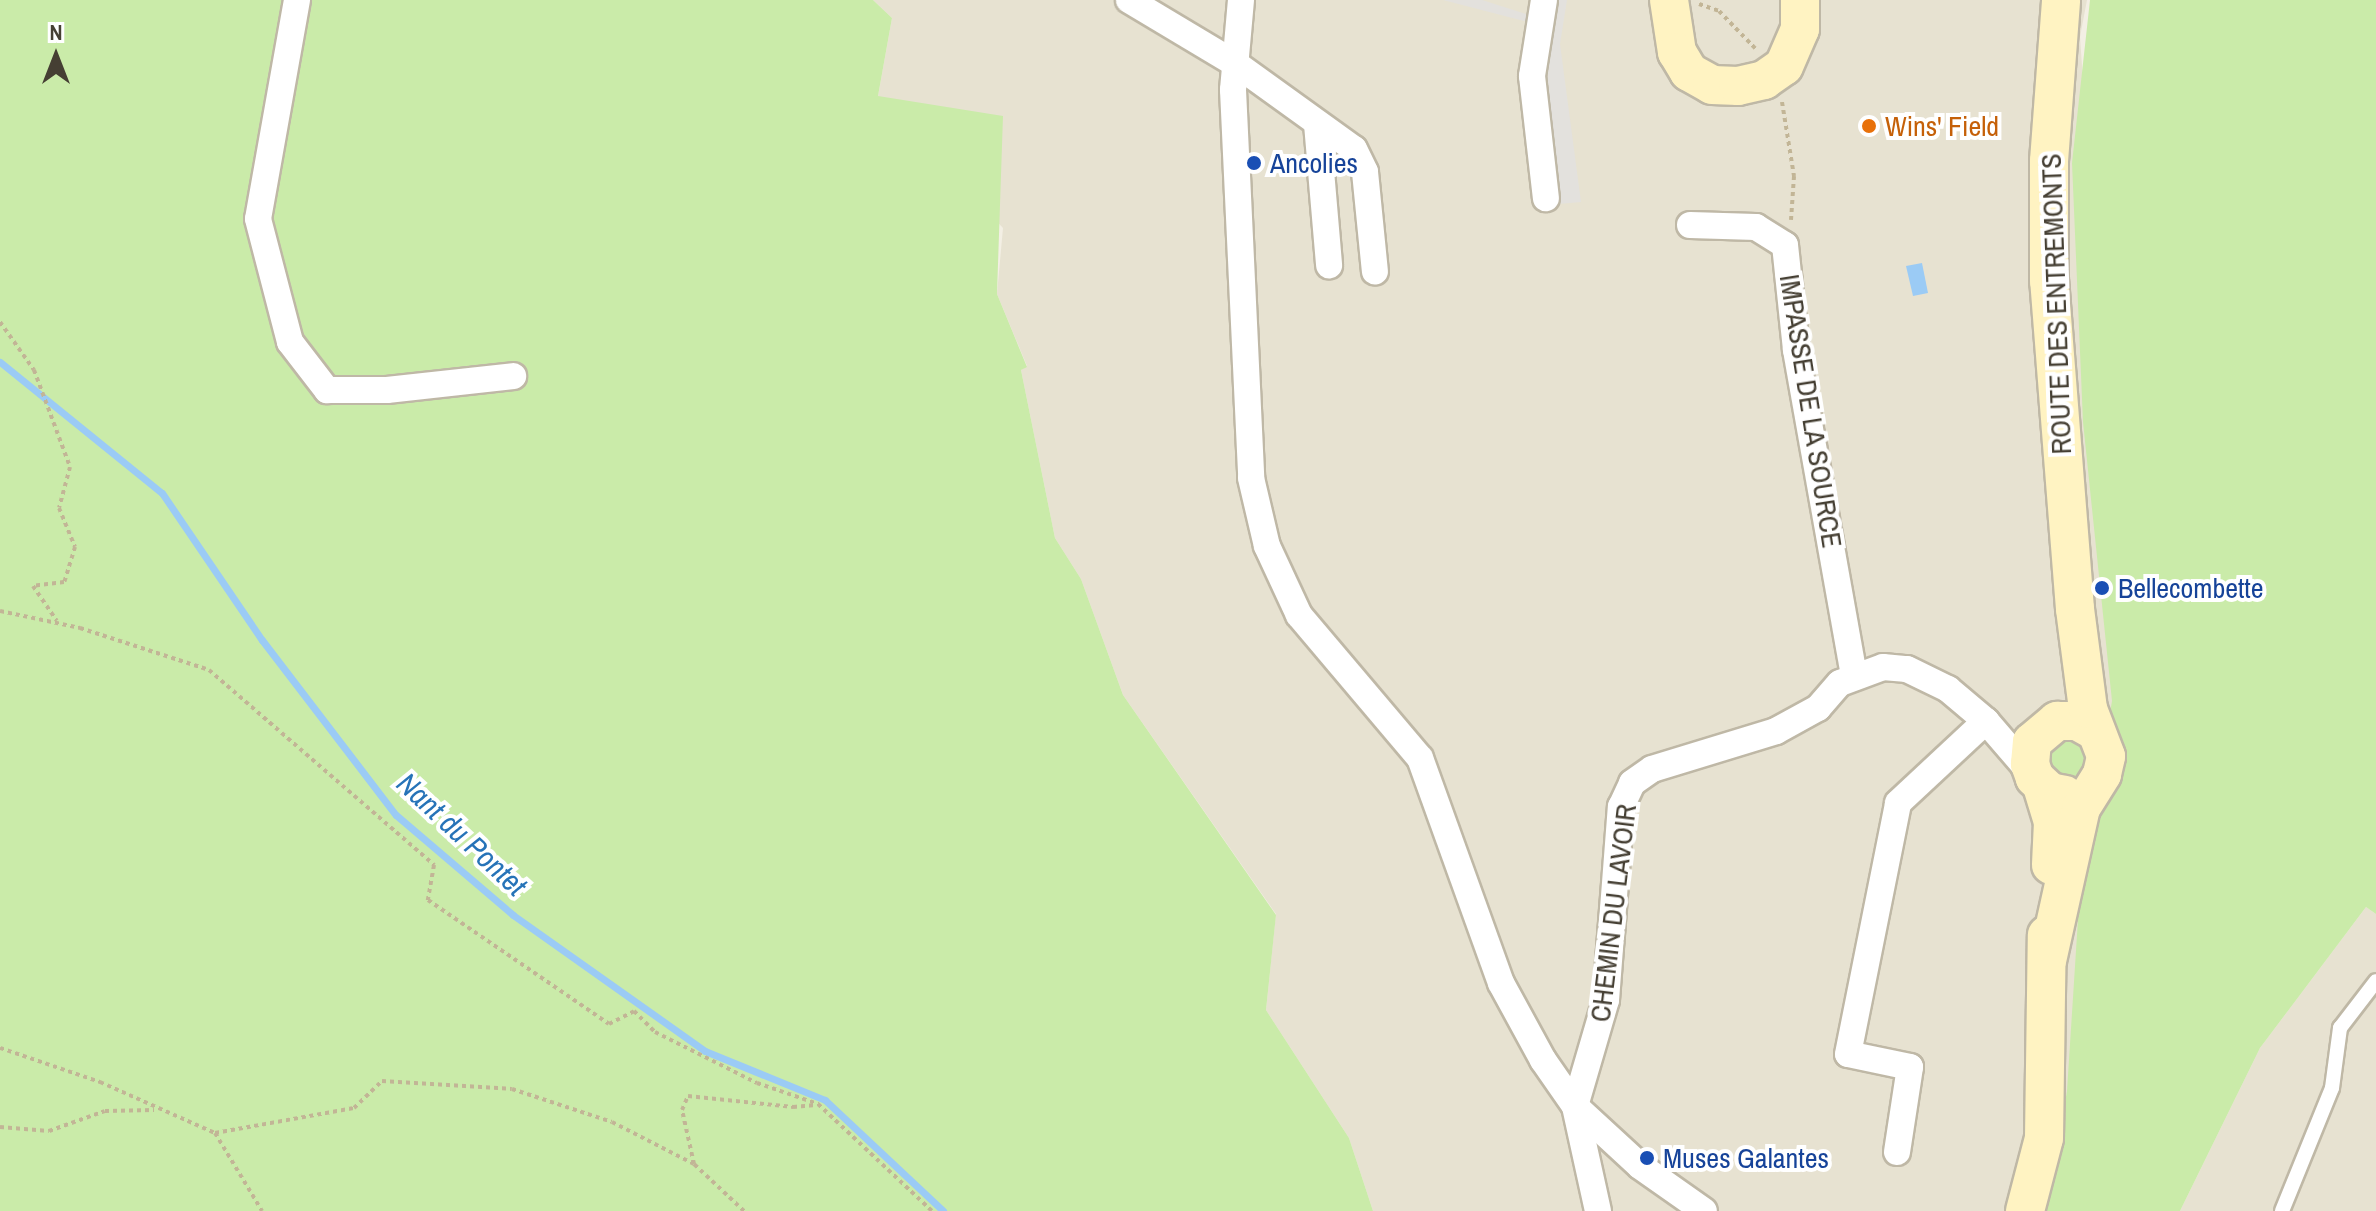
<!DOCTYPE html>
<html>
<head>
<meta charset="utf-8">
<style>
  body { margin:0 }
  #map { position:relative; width:2376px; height:1211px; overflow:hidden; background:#f3efe4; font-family:"Archivo Narrow",sans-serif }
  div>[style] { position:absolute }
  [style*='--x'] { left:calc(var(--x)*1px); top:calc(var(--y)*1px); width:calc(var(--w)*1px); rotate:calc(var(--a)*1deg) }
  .residential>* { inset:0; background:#e7e2d1 }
  .green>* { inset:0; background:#caeba9 }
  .round { border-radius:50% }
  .parking>* { inset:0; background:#e3e1dd }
  .water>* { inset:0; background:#9bcbf5 }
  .stream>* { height:7px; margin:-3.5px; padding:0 3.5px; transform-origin:3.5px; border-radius:3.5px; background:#9bcbf5 }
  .path>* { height:4px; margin-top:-2px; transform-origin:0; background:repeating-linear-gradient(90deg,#c2b596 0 4px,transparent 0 8px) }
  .roads { filter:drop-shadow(2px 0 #bfb8a6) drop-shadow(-2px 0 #bfb8a6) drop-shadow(0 2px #bfb8a6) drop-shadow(0 -2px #bfb8a6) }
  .lane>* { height:14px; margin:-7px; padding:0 7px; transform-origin:7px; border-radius:7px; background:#fff }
  .street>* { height:26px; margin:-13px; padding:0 13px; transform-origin:13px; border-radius:13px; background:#fff }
  .secondary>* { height:38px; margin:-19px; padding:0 19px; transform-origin:19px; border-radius:19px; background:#fff3c2 }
  .dots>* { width:22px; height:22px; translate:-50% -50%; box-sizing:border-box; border:4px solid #fff; border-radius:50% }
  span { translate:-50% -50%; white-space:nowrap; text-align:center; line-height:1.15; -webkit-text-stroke:8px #fff; paint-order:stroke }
  .food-label { font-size:28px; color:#c56008 }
  .left { translate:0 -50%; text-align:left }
  .transit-label { font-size:28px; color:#164399 }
  .street-label { font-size:28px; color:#453f33 }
  .water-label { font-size:30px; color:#2673b8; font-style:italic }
  .north { position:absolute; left:16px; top:16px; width:80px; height:80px; -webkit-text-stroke:6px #fff; paint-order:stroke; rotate:0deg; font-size:22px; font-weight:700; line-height:32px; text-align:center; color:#453f33 }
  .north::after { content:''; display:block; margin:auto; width:28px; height:36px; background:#453f33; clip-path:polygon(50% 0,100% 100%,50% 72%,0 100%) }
</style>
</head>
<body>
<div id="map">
  <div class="residential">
    <div style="clip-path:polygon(873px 0,2087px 0,2080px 37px,2130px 755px,2045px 1211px,1373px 1211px,1349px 1138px,1266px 1010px,1276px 914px,1123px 695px,1081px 579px,1055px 538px,1021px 370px,1027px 366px,997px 294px,1003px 228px,878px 96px,892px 18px)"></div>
    <div style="clip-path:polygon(2366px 907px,2376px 914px,2376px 1211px,2180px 1211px,2260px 1048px)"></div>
  </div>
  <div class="green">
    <div style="clip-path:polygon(0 0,873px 0,892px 18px,878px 96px,1003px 116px,997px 294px,1027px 367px,1021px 370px,1055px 538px,1081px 579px,1123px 695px,1276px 915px,1266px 1010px,1349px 1138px,1373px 1211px,0 1211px)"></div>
    <div style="clip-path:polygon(2090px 0,2376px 0,2376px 914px,2366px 907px,2260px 1048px,2180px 1211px,2045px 1211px,2067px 1091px,2080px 888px,2112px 701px,2083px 422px,2072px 163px)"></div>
    <div class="round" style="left:2046px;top:736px;width:42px;height:42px"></div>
  </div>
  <div class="parking">
    <div style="clip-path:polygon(1443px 0,1482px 0,1529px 15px,1528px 22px)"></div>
    <div style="clip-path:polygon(1554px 0,1567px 0,1560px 44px,1581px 202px,1558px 204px,1542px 73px)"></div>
  </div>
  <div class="water">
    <div style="clip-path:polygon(1922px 263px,1928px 293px,1913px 296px,1906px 266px)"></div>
  </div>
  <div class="stream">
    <div style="--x:0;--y:362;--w:208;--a:39"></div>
    <div style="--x:162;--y:493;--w:178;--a:55.8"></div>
    <div style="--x:262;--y:640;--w:220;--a:52.6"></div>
    <div style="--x:396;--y:815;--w:154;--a:40.5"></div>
    <div style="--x:513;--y:915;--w:235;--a:35.3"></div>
    <div style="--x:705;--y:1051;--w:130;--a:22.2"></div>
    <div style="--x:825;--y:1100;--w:162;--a:43.2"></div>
  </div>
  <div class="path">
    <div style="--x:1699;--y:4;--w:21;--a:19"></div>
    <div style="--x:1719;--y:11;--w:52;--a:45.8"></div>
    <div style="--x:1782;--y:102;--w:75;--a:80.8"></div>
    <div style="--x:1794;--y:176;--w:44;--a:93.9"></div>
    <div style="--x:0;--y:322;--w:59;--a:54.7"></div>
    <div style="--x:34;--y:370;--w:103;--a:69.6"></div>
    <div style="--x:70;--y:467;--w:42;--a:105"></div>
    <div style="--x:59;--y:508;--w:42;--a:67.7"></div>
    <div style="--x:75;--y:547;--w:37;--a:107"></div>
    <div style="--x:64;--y:582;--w:31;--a:173"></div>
    <div style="--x:33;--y:586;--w:42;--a:55.6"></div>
    <div style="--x:0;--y:611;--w:82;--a:12"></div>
    <div style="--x:80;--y:628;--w:136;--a:18"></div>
    <div style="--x:209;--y:670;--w:298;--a:40.9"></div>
    <div style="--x:434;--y:865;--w:36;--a:100"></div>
    <div style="--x:428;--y:900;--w:219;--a:34.4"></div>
    <div style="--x:609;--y:1024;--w:28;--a:-27"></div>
    <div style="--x:634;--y:1011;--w:30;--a:45"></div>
    <div style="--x:655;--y:1032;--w:114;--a:26.6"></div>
    <div style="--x:757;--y:1083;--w:65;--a:19"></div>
    <div style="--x:818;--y:1104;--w:156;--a:43.2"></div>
    <div style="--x:0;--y:1048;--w:106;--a:18.8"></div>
    <div style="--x:100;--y:1082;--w:126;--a:23.9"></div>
    <div style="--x:215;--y:1133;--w:141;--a:-10.2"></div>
    <div style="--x:354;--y:1108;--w:39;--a:-44"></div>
    <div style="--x:382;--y:1081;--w:130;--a:3.5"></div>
    <div style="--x:512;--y:1089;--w:105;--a:18.3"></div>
    <div style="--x:612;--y:1122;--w:92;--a:27.1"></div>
    <div style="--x:0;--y:1127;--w:49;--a:4.7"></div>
    <div style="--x:49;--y:1131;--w:59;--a:-19.7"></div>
    <div style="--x:105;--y:1111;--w:49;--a:-1.2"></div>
    <div style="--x:215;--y:1133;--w:91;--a:58.9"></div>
    <div style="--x:744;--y:1211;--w:69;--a:-136.8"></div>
    <div style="--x:694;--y:1164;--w:55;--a:-102.5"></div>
    <div style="--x:682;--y:1110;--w:15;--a:-67"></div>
    <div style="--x:688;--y:1096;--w:106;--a:6"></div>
    <div style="--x:793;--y:1107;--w:23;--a:-5"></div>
  </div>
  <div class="roads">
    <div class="lane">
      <div style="--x:2282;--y:1211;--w:133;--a:-67.9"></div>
      <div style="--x:2332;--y:1088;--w:61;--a:-82.4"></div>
      <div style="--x:2340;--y:1028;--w:59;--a:-52.5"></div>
    </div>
    <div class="street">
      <div style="--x:297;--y:0;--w:222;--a:100.1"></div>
      <div style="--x:258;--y:219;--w:127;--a:75.4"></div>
      <div style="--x:290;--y:342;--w:61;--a:52.4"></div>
      <div style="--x:327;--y:390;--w:60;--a:0"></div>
      <div style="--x:387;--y:390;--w:127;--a:-6.3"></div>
      <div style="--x:1129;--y:0;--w:125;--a:30.9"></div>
      <div style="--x:1236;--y:64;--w:145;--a:35.8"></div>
      <div style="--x:1354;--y:149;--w:25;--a:64"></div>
      <div style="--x:1365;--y:172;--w:100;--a:84.3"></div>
      <div style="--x:1241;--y:0;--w:90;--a:95.1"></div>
      <div style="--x:1233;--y:90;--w:388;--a:87.3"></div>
      <div style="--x:1251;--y:478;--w:70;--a:76.8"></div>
      <div style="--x:1267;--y:546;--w:76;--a:65.1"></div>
      <div style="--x:1299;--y:615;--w:187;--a:49.8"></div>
      <div style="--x:1420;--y:758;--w:239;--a:70.2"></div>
      <div style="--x:1501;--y:983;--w:88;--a:61.4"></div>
      <div style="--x:1543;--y:1060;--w:56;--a:55.2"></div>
      <div style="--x:1575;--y:1106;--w:88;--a:42.7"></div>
      <div style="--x:1640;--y:1166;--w:78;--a:35.1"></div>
      <div style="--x:1544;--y:0;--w:77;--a:99"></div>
      <div style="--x:1532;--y:76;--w:123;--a:83.5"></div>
      <div style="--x:1317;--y:124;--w:142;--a:85.1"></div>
      <div style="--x:1690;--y:225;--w:66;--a:1.7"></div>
      <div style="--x:1756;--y:227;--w:34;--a:32"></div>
      <div style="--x:1785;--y:245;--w:106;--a:84"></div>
      <div style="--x:1796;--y:350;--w:332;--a:79.9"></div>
      <div style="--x:1897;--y:1152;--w:86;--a:-81.3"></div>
      <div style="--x:1910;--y:1067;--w:63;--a:-168.2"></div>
      <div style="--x:1848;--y:1054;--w:256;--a:-78.7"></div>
      <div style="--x:1898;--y:803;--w:120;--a:-43"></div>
      <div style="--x:1598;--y:1211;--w:107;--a:-102.4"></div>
      <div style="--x:1575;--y:1106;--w:110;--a:-73.7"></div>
      <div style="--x:1606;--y:1000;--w:194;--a:-85.6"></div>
      <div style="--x:1621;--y:807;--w:26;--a:-65"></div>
      <div style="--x:1632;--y:783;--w:24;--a:-35"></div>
      <div style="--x:1652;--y:769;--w:130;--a:-17"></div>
      <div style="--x:1776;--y:731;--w:48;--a:-28.7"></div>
      <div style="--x:1818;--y:708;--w:33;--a:-49"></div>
      <div style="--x:1840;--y:683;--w:46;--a:-20.4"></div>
      <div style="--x:1883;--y:667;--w:24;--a:5"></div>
      <div style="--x:1907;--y:669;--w:46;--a:26"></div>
      <div style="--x:1948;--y:689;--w:50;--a:40.1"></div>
      <div style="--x:1986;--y:721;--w:75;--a:49.3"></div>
    </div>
    <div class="secondary">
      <div style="--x:1669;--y:0;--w:53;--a:81.3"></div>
      <div style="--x:1677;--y:52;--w:23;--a:59"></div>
      <div style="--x:1689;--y:72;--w:26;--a:29"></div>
      <div style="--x:1712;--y:85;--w:26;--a:2"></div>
      <div style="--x:1738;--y:86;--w:27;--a:-13"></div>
      <div style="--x:1764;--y:80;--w:24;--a:-35"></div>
      <div style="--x:1784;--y:66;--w:40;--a:-66.6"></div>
      <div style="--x:1800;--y:29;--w:29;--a:-90"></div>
      <div style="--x:2042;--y:786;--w:38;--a:73"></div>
      <div style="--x:2053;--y:822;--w:43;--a:92.7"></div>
      <div style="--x:2065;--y:795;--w:15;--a:-169"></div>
      <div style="--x:2050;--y:792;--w:21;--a:-137"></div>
      <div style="--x:2035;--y:778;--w:15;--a:-110"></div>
      <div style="--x:2030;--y:764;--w:22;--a:-85"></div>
      <div style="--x:2032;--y:742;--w:33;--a:-40"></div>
      <div style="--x:2057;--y:721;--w:20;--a:0"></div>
      <div style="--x:2077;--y:721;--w:21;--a:29"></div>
      <div style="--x:2047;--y:961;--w:157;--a:-77.5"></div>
      <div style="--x:2081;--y:808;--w:40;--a:-58"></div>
      <div style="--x:2102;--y:774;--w:18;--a:-77"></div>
      <div style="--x:2106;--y:756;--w:50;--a:-111"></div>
      <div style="--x:2088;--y:709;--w:101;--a:-97.4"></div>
      <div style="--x:2075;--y:609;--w:329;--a:-94.5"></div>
      <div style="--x:2049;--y:281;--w:120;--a:-90"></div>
      <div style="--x:2049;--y:161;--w:161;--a:-85.7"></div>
      <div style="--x:2025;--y:1211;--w:75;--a:-75.4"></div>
      <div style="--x:2044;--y:1138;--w:203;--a:-89.2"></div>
    </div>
  </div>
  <div class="dots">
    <div style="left:1869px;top:126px;background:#e8710a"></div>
    <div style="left:1254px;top:163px;background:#1a4fb4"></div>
    <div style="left:2102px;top:588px;background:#1a4fb4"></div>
    <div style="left:1647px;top:1158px;background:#1a4fb4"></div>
  </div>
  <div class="food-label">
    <span class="left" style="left:1885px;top:126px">Wins' Field</span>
  </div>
  <div class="transit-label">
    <span class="left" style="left:1270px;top:163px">Ancolies</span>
    <span class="left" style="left:2118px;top:588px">Bellecombette</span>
    <span class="left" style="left:1663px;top:1158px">Muses Galantes</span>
  </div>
  <div class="street-label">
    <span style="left:2056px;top:304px;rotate:-92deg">ROUTE DES ENTREMONTS</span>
    <span style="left:1811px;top:411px;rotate:81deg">IMPASSE DE LA SOURCE</span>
    <span style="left:1613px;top:913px;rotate:-83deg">CHEMIN DU LAVOIR</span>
  </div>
  <div class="water-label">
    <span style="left:462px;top:834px;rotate:43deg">Nant du Pontet</span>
  </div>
  <div class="north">N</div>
</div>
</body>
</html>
